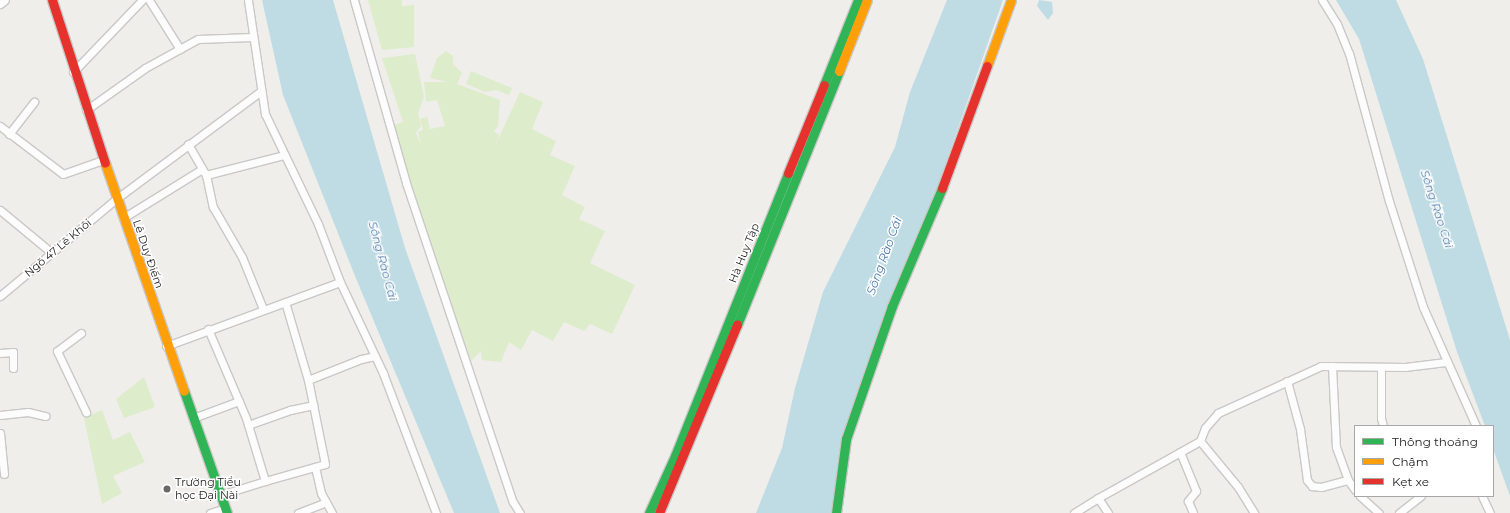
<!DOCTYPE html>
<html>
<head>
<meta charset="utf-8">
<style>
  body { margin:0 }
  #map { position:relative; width:1510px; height:513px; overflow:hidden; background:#f0eeeb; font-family:Montserrat,sans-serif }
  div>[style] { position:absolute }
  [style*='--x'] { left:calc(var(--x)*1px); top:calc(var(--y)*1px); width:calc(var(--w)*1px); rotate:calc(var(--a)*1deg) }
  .grass>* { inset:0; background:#ddeccb }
  .water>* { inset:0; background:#bfdbe3 }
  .roads { filter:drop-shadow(1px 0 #c9c8c7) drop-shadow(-1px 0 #c9c8c7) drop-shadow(0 1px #c9c8c7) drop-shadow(0 -1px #c9c8c7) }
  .street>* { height:7px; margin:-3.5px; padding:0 3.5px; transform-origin:3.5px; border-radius:3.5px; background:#fdfcfc }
  .fast>* { height:9px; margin:-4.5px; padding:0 4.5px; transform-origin:4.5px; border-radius:4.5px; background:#30b455 }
  .slow>* { height:9px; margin:-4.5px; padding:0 4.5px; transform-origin:4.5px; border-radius:4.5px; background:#ff9f0a }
  .jam>* { height:9px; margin:-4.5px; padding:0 4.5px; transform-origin:4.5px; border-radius:4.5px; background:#e5322d }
  .dots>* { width:11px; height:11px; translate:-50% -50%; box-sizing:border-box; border:2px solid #fff; border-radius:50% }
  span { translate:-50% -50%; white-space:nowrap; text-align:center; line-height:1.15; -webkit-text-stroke:3px #fff; paint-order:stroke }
  .street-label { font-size:11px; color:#222 }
  .poi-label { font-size:11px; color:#222 }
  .left { translate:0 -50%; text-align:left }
  .water-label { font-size:12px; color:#4a7aab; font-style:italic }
  .legend { position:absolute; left:1354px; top:425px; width:140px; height:72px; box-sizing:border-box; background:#fff; border:1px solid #a7a7a7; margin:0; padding:5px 7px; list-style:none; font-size:12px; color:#222 }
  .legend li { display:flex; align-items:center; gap:8px; height:20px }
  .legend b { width:20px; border:1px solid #a7a7a7 }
</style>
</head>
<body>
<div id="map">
  <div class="grass">
    <div style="clip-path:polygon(368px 0,402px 0,402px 6px,414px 5px,414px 47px,382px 50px)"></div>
    <div style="clip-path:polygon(446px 51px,453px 56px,453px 64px,462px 73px,457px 84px,500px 100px,498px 126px,494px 131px,499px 135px,495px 146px,520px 92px,543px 102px,532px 129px,556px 141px,550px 155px,575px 166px,562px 195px,585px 207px,579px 219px,605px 231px,590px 263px,635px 285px,612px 334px,590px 324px,584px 331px,564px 322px,553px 341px,532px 330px,521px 350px,509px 342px,501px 362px,482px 360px,481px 351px,471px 361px,391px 126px,403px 122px,382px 58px,415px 54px,424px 97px,418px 113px,421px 126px,416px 133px,421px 145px,418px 132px,423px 130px,420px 119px,427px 117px,430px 129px,445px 126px,437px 100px,426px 102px,424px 82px,447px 82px,430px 78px,437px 58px)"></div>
    <div style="clip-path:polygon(471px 71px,512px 88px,509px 95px,496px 90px,485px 92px,466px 84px)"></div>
    <div style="clip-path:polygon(144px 377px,155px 407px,124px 418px,116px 399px)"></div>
    <div style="clip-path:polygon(102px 410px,113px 440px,130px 432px,145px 462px,113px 476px,122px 493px,102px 504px,84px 418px)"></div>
  </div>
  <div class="water">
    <div style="clip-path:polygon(262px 0,333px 0,405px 248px,500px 513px,454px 513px,355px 276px,283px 95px)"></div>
    <div style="clip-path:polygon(947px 0,1003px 0,936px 191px,895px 286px,867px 376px,843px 434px,833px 513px,756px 513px,782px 448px,795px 388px,823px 292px,895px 147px,910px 92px)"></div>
    <div style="clip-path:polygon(1039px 0,1052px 2px,1053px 13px,1048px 20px,1037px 6px)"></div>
    <div style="clip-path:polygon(1336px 0,1396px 0,1423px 59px,1510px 340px,1510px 496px,1493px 449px,1493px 426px,1485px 426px,1457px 352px,1359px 39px)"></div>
  </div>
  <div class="roads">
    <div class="street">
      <div style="--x:149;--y:0;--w:58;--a:57.7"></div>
      <div style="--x:354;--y:0;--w:190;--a:74.1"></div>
      <div style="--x:406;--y:183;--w:336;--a:71.5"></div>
      <div style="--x:513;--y:502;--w:13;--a:58"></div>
      <div style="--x:1322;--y:0;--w:28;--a:58"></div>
      <div style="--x:1337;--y:24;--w:31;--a:68"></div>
      <div style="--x:1349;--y:53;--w:153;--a:74.9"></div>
      <div style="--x:1389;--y:201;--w:111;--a:72.2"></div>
      <div style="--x:1423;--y:307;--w:130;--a:66"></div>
      <div style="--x:0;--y:4;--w:6;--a:-39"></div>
      <div style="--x:73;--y:72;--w:100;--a:-46.2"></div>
      <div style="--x:86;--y:110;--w:72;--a:-35.4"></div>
      <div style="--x:145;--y:68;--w:60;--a:-28.7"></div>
      <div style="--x:198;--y:39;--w:54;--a:-2.1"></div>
      <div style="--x:0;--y:126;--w:79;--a:37.3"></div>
      <div style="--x:63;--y:174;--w:42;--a:-19.3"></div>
      <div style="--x:9;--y:134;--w:41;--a:-52"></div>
      <div style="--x:188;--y:144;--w:36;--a:60"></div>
      <div style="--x:206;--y:175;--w:33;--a:78"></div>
      <div style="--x:213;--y:207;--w:58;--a:59.9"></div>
      <div style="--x:242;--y:257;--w:56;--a:68"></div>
      <div style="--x:206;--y:175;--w:81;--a:-14.4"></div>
      <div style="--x:0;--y:210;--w:67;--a:39.6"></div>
      <div style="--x:123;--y:218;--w:93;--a:-31.8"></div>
      <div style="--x:340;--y:282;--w:101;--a:64.7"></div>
      <div style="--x:383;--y:373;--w:150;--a:69.3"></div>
      <div style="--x:0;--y:296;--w:151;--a:-39.9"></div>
      <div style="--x:116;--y:199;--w:181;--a:-36.7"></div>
      <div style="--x:208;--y:329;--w:97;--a:66.9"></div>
      <div style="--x:246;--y:418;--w:66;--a:73.2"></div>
      <div style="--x:265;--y:481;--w:47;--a:162.7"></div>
      <div style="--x:81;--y:333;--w:30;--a:143"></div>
      <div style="--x:57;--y:351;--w:68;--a:64.6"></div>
      <div style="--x:166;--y:346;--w:185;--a:-20.2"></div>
      <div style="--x:340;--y:282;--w:62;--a:-110.8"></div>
      <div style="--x:318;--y:224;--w:122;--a:-115.7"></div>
      <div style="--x:265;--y:114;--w:115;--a:-98.5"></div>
      <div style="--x:0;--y:353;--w:13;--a:-4"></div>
      <div style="--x:13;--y:352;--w:16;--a:90"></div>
      <div style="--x:1332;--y:366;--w:81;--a:87.2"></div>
      <div style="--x:1336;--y:447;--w:35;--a:70"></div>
      <div style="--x:1348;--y:480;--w:12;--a:55"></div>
      <div style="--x:1381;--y:367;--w:51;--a:90"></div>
      <div style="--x:1381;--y:418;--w:8;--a:76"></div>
      <div style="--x:308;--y:380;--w:57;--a:-21.6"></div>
      <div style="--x:361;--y:359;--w:14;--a:-12"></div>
      <div style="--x:1287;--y:381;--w:50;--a:74.8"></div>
      <div style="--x:1300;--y:429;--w:51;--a:82.2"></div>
      <div style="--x:1307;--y:480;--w:8;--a:50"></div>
      <div style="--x:1312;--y:486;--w:9;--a:6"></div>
      <div style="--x:1321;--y:487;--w:28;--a:-15"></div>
      <div style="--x:0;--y:415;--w:28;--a:-6"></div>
      <div style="--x:28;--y:412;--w:18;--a:13"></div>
      <div style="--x:193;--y:418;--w:49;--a:-20.3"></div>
      <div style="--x:248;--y:425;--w:45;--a:-19.7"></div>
      <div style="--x:290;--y:410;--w:24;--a:-12"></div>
      <div style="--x:0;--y:433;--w:41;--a:84.4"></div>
      <div style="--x:1200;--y:441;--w:60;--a:50.4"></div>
      <div style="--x:1238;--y:487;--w:31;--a:58"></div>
      <div style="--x:1180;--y:452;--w:42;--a:67.7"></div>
      <div style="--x:1196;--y:491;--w:13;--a:129"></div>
      <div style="--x:1188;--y:501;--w:13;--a:67"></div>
      <div style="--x:315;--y:467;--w:27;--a:77"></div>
      <div style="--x:321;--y:493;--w:23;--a:61"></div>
      <div style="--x:265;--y:481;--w:62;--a:-15.8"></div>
      <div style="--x:325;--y:464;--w:86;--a:-101.4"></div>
      <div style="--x:308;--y:380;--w:81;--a:-106.4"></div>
      <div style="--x:1360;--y:496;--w:25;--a:42"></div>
      <div style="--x:1482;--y:496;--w:19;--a:65"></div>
      <div style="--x:1098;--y:498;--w:117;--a:-29.2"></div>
      <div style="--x:1200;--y:441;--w:14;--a:-69"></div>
      <div style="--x:1205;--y:428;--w:20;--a:-49"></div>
      <div style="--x:1218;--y:413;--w:113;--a:-24.5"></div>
      <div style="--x:1321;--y:366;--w:84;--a:0.7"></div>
      <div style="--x:1405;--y:367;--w:41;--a:-7"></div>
      <div style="--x:210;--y:513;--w:16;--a:-18"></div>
      <div style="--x:298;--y:513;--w:30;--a:-21"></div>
      <div style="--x:1074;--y:513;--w:28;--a:-32"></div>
      <div style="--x:1098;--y:498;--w:18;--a:56"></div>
      <div style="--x:1399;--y:513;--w:28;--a:-38"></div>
    </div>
    <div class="fast">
      <div style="--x:824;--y:85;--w:92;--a:-68.2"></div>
      <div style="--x:737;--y:325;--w:274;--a:-68.1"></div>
      <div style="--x:184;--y:391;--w:129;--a:70.6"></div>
      <div style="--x:649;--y:513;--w:63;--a:-65.5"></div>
      <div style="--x:675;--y:456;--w:305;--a:-68.2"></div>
      <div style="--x:836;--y:513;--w:75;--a:-82.3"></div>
      <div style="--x:846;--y:439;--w:141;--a:-70.9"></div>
      <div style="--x:892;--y:306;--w:128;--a:-67"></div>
    </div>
    <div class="slow">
      <div style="--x:987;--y:66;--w:70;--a:-70"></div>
      <div style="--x:839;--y:71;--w:76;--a:-68.5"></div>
      <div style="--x:105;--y:163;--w:241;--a:70.9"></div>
    </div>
    <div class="jam">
      <div style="--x:52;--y:0;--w:171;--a:72"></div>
      <div style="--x:788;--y:173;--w:95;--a:-67.8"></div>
      <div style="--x:942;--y:188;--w:130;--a:-69.8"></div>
      <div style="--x:659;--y:513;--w:204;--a:-67.5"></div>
    </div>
  </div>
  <div class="dots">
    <div style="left:167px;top:489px;background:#6a6968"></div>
  </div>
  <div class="street-label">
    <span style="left:58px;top:248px;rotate:-40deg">Ngõ 47 Lê Khôi</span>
    <span style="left:744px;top:253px;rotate:-68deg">Hà Huy Tập</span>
    <span style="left:148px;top:254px;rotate:71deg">Lê Duy Điếm</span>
  </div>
  <div class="poi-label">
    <span class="left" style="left:175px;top:489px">Trường Tiểu<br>học Đại Nài</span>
  </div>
  <div class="water-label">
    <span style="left:1437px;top:209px;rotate:72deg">Sông Rào Cái</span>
    <span style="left:884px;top:256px;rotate:-70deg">Sông Rào Cái</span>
    <span style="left:383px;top:261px;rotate:75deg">Sông Rào Cái</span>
  </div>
  <ul class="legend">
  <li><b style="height:5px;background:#30b455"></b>Thông thoáng</li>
  <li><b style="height:5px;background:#ff9f0a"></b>Chậm</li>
  <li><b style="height:5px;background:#e5322d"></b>Kẹt xe</li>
  </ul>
</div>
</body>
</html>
